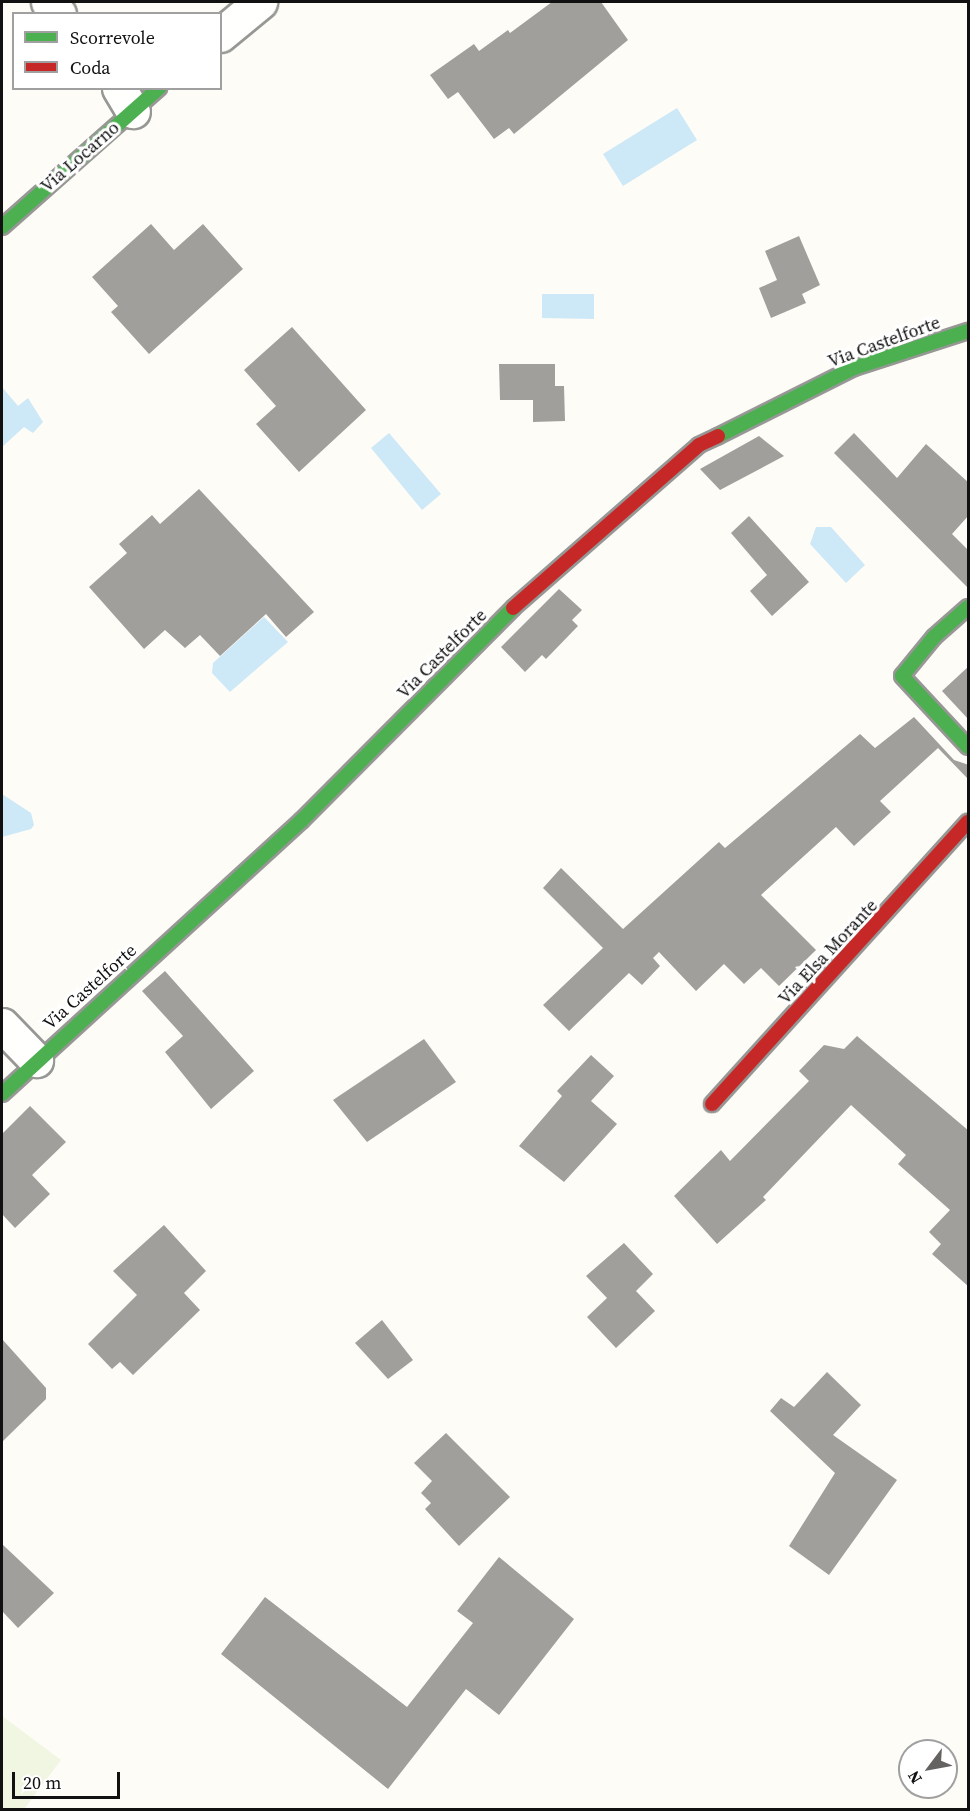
<!DOCTYPE html>
<html>
<head>
<meta charset="utf-8">
<style>
  body { margin:0 }
  #map { position:relative; width:970px; height:1811px; overflow:hidden; background:#fdfcf7; font-family:"Source Serif 4",serif }
  div>[style] { position:absolute }
  [style*='--x'] { left:calc(var(--x)*1px); top:calc(var(--y)*1px); width:calc(var(--w)*1px); rotate:calc(var(--a)*1deg) }
  .pitch>* { inset:0; background:#f0f6e1 }
  .water>* { inset:0; background:#cde8f7 }
  .building>* { inset:0; background:#a19f9c }
  .roads { filter:drop-shadow(2px 0 #979795) drop-shadow(-2px 0 #979795) drop-shadow(0 2px #979795) drop-shadow(0 -2px #979795) }
  .street>* { height:33px; margin:-16.5px; padding:0 16.5px; transform-origin:16.5px; border-radius:16.5px; background:#fffffe }
  .fast>* { height:14px; margin:-7px; padding:0 7px; transform-origin:7px; border-radius:7px; background:#4caf50 }
  .jam>* { height:14px; margin:-7px; padding:0 7px; transform-origin:7px; border-radius:7px; background:#c62828 }
  span { translate:-50% -50%; white-space:nowrap; text-align:center; line-height:1.15; -webkit-text-stroke:6px #fff; paint-order:stroke }
  .street-label { font-size:18px; color:#111 }
  .frame { position:absolute; inset:0; border:3px solid #111; pointer-events:none }
  .legend { position:absolute; left:12px; top:12px; width:210px; height:78px; box-sizing:border-box; background:#fff; border:2px solid #a0a0a0; margin:0; padding:8px 10px; list-style:none; font-size:18px; color:#111 }
  .legend li { display:flex; align-items:center; gap:12px; height:30px }
  .legend b { width:30px; border:2px solid #a0a0a0 }
  .north { position:absolute; left:898px; top:1739px; width:60px; height:60px; box-sizing:border-box; background:#fff; border:2px solid #a0a0a0; border-radius:50%; rotate:238deg; font-size:16px; font-weight:700; line-height:24px; text-align:center; color:#111 }
  .north::after { content:''; display:block; margin:auto; width:21px; height:27px; background:#646362; clip-path:polygon(50% 0,100% 100%,50% 72%,0 100%) }
  .scale { position:absolute; left:12px; top:1772px; width:108px; height:27px; box-sizing:border-box; border:3px solid #111; border-top:0; padding-left:8px; font-size:18px; line-height:21px; white-space:nowrap; color:#111; -webkit-text-stroke:4px #fff; paint-order:stroke }
</style>
</head>
<body>
<div id="map">
  <div class="pitch">
    <div style="clip-path:polygon(2px 1716px,61px 1760px,24px 1809px,2px 1809px)"></div>
  </div>
  <div class="water">
    <div style="clip-path:polygon(677px 108px,697px 140px,623px 186px,603px 154px)"></div>
    <div style="clip-path:polygon(542px 294px,594px 294px,594px 319px,542px 318px)"></div>
    <div style="clip-path:polygon(2px 387px,18px 406px,28px 398px,43px 422px,33px 433px,24px 427px,2px 447px)"></div>
    <div style="clip-path:polygon(389px 433px,441px 494px,422px 510px,371px 448px)"></div>
    <div style="clip-path:polygon(816px 527px,831px 527px,865px 565px,846px 583px,810px 544px)"></div>
    <div style="clip-path:polygon(264px 617px,288px 642px,230px 692px,212px 673px,213px 663px)"></div>
    <div style="clip-path:polygon(2px 794px,31px 813px,34px 825px,31px 829px,2px 837px)"></div>
  </div>
  <div class="building">
    <div style="clip-path:polygon(552px 2px,601px 2px,628px 40px,514px 134px,509px 128px,494px 139px,458px 92px,448px 99px,430px 75px,474px 44px,479px 51px,508px 30px,510px 33px)"></div>
    <div style="clip-path:polygon(151px 224px,174px 250px,203px 224px,243px 269px,149px 354px,111px 312px,118px 306px,92px 277px)"></div>
    <div style="clip-path:polygon(799px 236px,820px 285px,802px 294px,806px 303px,771px 318px,759px 288px,777px 280px,765px 251px)"></div>
    <div style="clip-path:polygon(292px 327px,366px 410px,299px 472px,256px 424px,276px 406px,244px 370px)"></div>
    <div style="clip-path:polygon(499px 364px,555px 364px,555px 386px,564px 386px,565px 421px,533px 422px,533px 400px,500px 400px)"></div>
    <div style="clip-path:polygon(854px 433px,897px 478px,926px 444px,969px 483px,969px 515px,952px 534px,969px 551px,969px 589px,834px 453px)"></div>
    <div style="clip-path:polygon(759px 436px,784px 456px,720px 490px,700px 469px)"></div>
    <div style="clip-path:polygon(199px 489px,314px 612px,286px 637px,266px 614px,220px 656px,200px 635px,185px 648px,165px 630px,144px 649px,89px 587px,127px 553px,119px 544px,152px 515px,160px 524px)"></div>
    <div style="clip-path:polygon(749px 516px,809px 582px,772px 616px,750px 591px,767px 575px,731px 533px)"></div>
    <div style="clip-path:polygon(559px 589px,582px 610px,572px 620px,578px 626px,546px 659px,542px 655px,525px 672px,501px 647px)"></div>
    <div style="clip-path:polygon(969px 666px,969px 720px,942px 691px)"></div>
    <div style="clip-path:polygon(914px 717px,954px 760px,969px 765px,969px 780px,938px 748px,880px 801px,891px 812px,854px 846px,836px 827px,761px 895px,816px 950px,779px 986px,761px 968px,744px 984px,724px 964px,696px 991px,659px 952px,653px 958px,660px 966px,642px 985px,629px 973px,569px 1031px,543px 1005px,603px 948px,543px 888px,561px 868px,623px 929px,719px 842px,725px 848px,860px 734px,875px 748px)"></div>
    <div style="clip-path:polygon(165px 971px,254px 1071px,211px 1109px,165px 1052px,183px 1036px,142px 991px)"></div>
    <div style="clip-path:polygon(857px 1036px,969px 1131px,969px 1287px,932px 1254px,941px 1244px,929px 1232px,950px 1210px,898px 1164px,906px 1155px,851px 1105px,763px 1197px,766px 1200px,717px 1244px,674px 1196px,721px 1150px,730px 1161px,809px 1081px,799px 1071px,824px 1045px,844px 1049px)"></div>
    <div style="clip-path:polygon(424px 1039px,456px 1082px,367px 1142px,333px 1100px)"></div>
    <div style="clip-path:polygon(591px 1055px,614px 1076px,591px 1101px,617px 1124px,564px 1182px,519px 1146px,562px 1096px,557px 1091px)"></div>
    <div style="clip-path:polygon(30px 1106px,66px 1142px,32px 1175px,50px 1194px,15px 1228px,2px 1214px,2px 1134px)"></div>
    <div style="clip-path:polygon(164px 1225px,206px 1271px,184px 1293px,200px 1310px,133px 1375px,120px 1362px,112px 1369px,88px 1344px,137px 1295px,113px 1271px)"></div>
    <div style="clip-path:polygon(624px 1243px,653px 1274px,636px 1291px,655px 1311px,616px 1348px,587px 1317px,607px 1298px,586px 1276px)"></div>
    <div style="clip-path:polygon(382px 1320px,413px 1360px,388px 1379px,355px 1343px)"></div>
    <div style="clip-path:polygon(2px 1339px,46px 1388px,46px 1399px,2px 1442px)"></div>
    <div style="clip-path:polygon(827px 1372px,861px 1405px,833px 1435px,897px 1480px,829px 1575px,789px 1546px,835px 1473px,770px 1411px,781px 1398px,794px 1407px)"></div>
    <div style="clip-path:polygon(446px 1433px,510px 1497px,459px 1546px,425px 1509px,431px 1503px,421px 1493px,432px 1481px,414px 1463px)"></div>
    <div style="clip-path:polygon(2px 1544px,54px 1593px,18px 1628px,2px 1611px)"></div>
    <div style="clip-path:polygon(499px 1557px,574px 1619px,499px 1715px,466px 1689px,388px 1789px,221px 1654px,265px 1597px,407px 1707px,473px 1623px,457px 1611px)"></div>
  </div>
  <div class="roads">
    <div class="street">
      <div style="--x:48;--y:2;--w:16;--a:47"></div>
      <div style="--x:220;--y:35;--w:52;--a:-39.5"></div>
      <div style="--x:119;--y:88;--w:27;--a:59"></div>
      <div style="--x:2;--y:1025;--w:49;--a:45.8"></div>
    </div>
    <div class="fast">
      <div style="--x:2;--y:227;--w:210;--a:-41.5"></div>
      <div style="--x:718;--y:436;--w:152;--a:-26.6"></div>
      <div style="--x:854;--y:368;--w:120;--a:-18"></div>
      <div style="--x:968;--y:607;--w:45;--a:138.6"></div>
      <div style="--x:934;--y:637;--w:50;--a:129.4"></div>
      <div style="--x:902;--y:676;--w:97;--a:47.1"></div>
      <div style="--x:2;--y:1094;--w:406;--a:-42.4"></div>
      <div style="--x:302;--y:820;--w:299;--a:-45.1"></div>
    </div>
    <div class="jam">
      <div style="--x:513;--y:608;--w:247;--a:-41.2"></div>
      <div style="--x:699;--y:445;--w:21;--a:-25"></div>
      <div style="--x:712;--y:1104;--w:381;--a:-47.8"></div>
    </div>
  </div>
  <div class="street-label">
    <span style="left:80px;top:157px;rotate:-41deg">Via Locarno</span>
    <span style="left:884px;top:342px;rotate:-20deg">Via Castelforte</span>
    <span style="left:442px;top:654px;rotate:-45deg">Via Castelforte</span>
    <span style="left:828px;top:952px;rotate:-47deg">Via Elsa Morante</span>
    <span style="left:90px;top:987px;rotate:-42deg">Via Castelforte</span>
  </div>
  <div class="frame"></div>
  <ul class="legend">
  <li><b style="height:8px;background:#4caf50"></b>Scorrevole</li>
  <li><b style="height:8px;background:#c62828"></b>Coda</li>
  </ul>
  <div class="north">N</div>
  <div class="scale">20 m</div>
</div>
</body>
</html>
